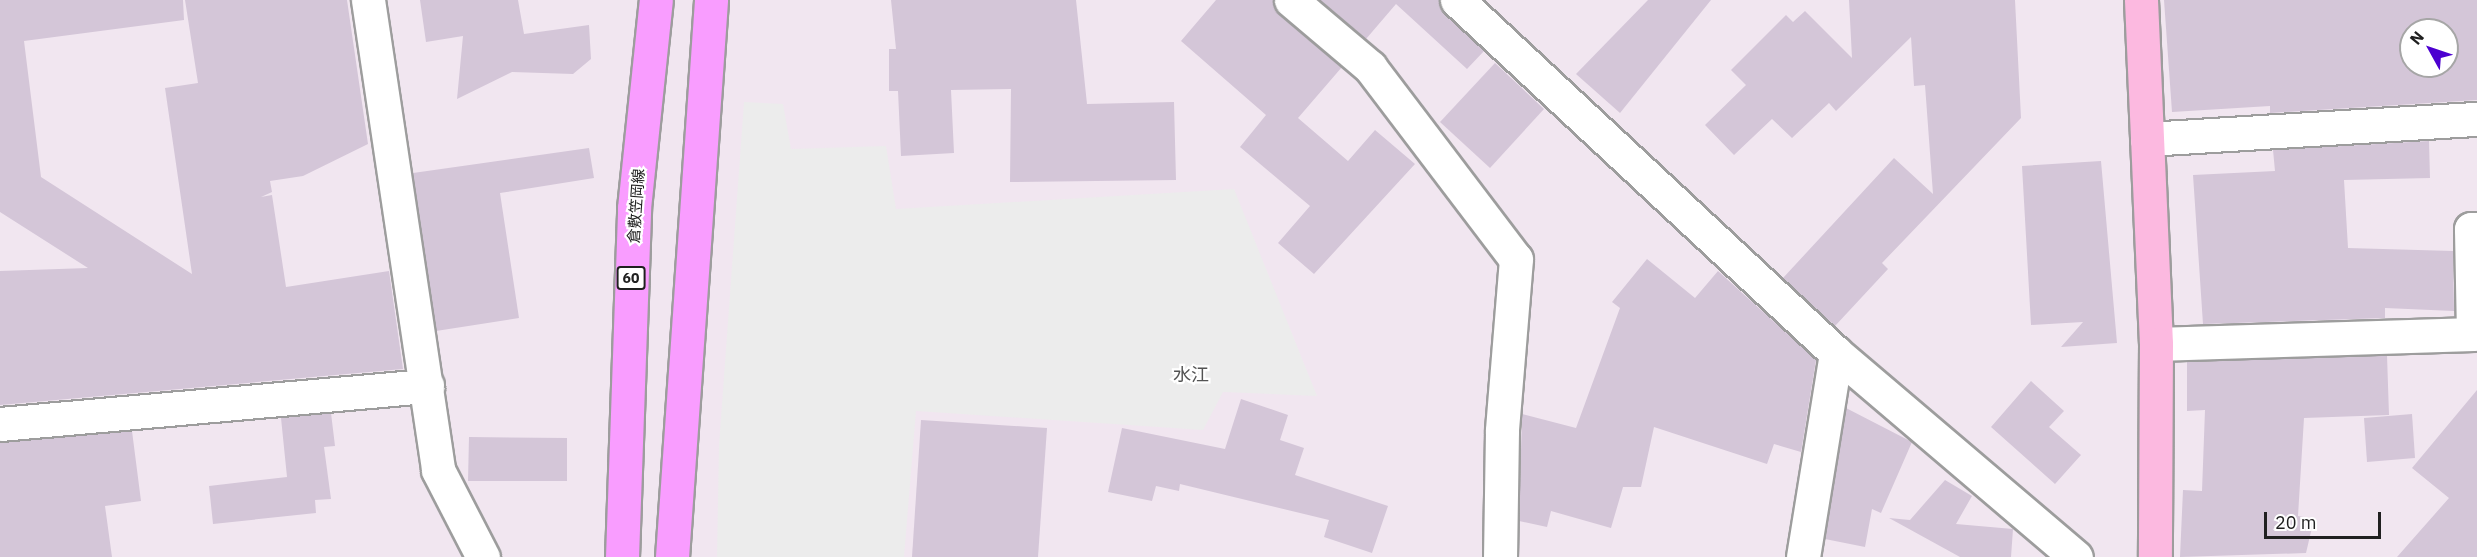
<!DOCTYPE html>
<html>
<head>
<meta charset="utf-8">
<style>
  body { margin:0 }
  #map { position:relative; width:2477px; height:557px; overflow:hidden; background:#f1e6f0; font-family:"IBM Plex Sans","Noto Sans JP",sans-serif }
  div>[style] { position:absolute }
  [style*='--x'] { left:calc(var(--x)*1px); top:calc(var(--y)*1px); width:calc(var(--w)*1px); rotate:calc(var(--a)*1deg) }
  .parking>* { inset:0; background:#ececec }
  .building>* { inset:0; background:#d4c6d8 }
  .roads { filter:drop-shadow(2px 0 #9d9d9d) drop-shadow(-2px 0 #9d9d9d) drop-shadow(0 2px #9d9d9d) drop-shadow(0 -2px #9d9d9d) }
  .street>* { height:33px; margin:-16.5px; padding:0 16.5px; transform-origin:16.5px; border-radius:16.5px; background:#fff }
  .secondary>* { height:33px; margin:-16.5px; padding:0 16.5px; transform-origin:16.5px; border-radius:16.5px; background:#fcb9e0 }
  .primary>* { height:33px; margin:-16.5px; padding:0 16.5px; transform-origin:16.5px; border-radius:16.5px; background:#f99dff }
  span { translate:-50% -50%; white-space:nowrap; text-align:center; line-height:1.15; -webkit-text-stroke:4.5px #fff; paint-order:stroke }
  .shield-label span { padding:2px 4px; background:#fff; border:2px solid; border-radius:4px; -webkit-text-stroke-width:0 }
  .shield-label { font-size:14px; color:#202020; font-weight:700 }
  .street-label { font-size:15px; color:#202020 }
  .quarter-label { font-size:18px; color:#535353 }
  .north { position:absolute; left:2399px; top:18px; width:60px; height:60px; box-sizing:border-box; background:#fff; border:2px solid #a6a6a6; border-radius:50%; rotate:310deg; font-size:16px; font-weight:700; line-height:24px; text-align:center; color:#202020 }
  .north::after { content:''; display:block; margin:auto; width:21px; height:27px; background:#4c00d0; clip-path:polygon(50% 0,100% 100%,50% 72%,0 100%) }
  .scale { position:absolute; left:2264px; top:512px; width:117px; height:27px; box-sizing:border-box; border:3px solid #202020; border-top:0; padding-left:8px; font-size:18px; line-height:21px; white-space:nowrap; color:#202020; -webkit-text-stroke:4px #fff; paint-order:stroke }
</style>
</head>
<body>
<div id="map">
  <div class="parking">
    <div style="clip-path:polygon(744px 102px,783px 104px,791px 149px,886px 146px,896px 209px,1234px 189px,1317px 396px,1223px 392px,1203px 430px,916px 411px,904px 557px,717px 557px,719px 445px)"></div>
  </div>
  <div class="building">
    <div style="clip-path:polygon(0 0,183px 0,184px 20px,24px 41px,41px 177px,192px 274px,165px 88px,198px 83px,185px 0,347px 0,368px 144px,303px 176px,270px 181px,272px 192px,261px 197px,272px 195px,286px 287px,389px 271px,403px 369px,0 405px,0 271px,88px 268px,0 212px)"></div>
    <div style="clip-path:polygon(420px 0,518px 0,524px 34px,589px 25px,591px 59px,573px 74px,512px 72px,457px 99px,463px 36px,426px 42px)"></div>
    <div style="clip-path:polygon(891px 0,1076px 0,1087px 104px,1174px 102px,1176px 180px,1010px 182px,1011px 89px,951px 90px,954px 153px,901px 156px,898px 91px,889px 91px,889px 49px,896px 49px)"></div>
    <div style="clip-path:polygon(1216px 0,1273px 0,1279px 14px,1342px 67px,1298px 118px,1348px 161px,1375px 130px,1415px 164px,1314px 274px,1278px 243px,1310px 206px,1240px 147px,1266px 115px,1181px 41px)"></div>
    <div style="clip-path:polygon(1320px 0,1439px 0,1444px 14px,1484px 51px,1467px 69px,1396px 4px,1366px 39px)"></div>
    <div style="clip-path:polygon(1648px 0,1711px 0,1620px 113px,1576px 74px)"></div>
    <div style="clip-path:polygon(1849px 0,2015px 0,2021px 118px,1882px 263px,1888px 269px,1835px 326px,1783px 278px,1894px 158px,1933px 194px,1925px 85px,1914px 86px,1911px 37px,1836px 111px,1829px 103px,1792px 138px,1772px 119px,1734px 155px,1705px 125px,1746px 85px,1731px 70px,1786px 15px,1793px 22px,1805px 11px,1852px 58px)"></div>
    <div style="clip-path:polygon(evenodd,2164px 0,2477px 0,2477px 100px,2270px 113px,2270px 106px,2172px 112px,2164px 0,2411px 30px,2447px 30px,2447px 66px,2411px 66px,2411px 30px)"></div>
    <div style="clip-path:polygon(1495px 63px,1544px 109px,1490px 168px,1440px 122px)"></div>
    <div style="clip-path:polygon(2429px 141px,2430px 178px,2344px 180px,2348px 248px,2453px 251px,2454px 311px,2385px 308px,2385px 318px,2203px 324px,2193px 175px,2275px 171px,2273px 150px)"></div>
    <div style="clip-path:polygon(589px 148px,594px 178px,500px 193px,519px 318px,436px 331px,413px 173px)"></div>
    <div style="clip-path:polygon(2101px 161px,2117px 343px,2061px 347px,2083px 322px,2031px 325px,2022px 166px)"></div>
    <div style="clip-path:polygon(1647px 259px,1695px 298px,1718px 271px,1816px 360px,1801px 452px,1774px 444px,1767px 464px,1654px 427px,1641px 487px,1623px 487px,1611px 528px,1551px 511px,1547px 527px,1519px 521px,1522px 414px,1576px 428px,1620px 308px,1612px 302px)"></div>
    <div style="clip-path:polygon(2387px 355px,2389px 415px,2304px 418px,2298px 516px,2314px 519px,2306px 553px,2180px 557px,2183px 490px,2202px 491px,2205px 410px,2187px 411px,2187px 362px)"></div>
    <div style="clip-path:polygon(2031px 381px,2064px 411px,2049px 427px,2081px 455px,2055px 484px,1991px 427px)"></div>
    <div style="clip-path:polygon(2477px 390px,2477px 557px,2397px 557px,2449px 498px,2412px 468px)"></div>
    <div style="clip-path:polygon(1241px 399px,1288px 415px,1280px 440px,1304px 448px,1295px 475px,1388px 506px,1372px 553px,1324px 537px,1329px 520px,1180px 484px,1179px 491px,1156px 486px,1152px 501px,1108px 492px,1122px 428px,1225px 449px)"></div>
    <div style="clip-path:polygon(1846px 408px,1912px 442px,1881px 513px,1872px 509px,1865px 547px,1825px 539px)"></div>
    <div style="clip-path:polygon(331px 413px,335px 446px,324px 447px,331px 499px,315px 500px,316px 513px,213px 524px,209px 486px,287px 477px,281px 418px)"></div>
    <div style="clip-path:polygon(2412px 414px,2415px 458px,2367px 462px,2364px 418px)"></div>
    <div style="clip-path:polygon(921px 420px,1047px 428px,1038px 557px,912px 557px)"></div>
    <div style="clip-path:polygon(132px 431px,141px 501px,105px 506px,112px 557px,0 557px,0 442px)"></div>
    <div style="clip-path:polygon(469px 437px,567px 438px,567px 481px,468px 481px)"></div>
    <div style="clip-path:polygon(1945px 480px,1972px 496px,1956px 524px,2013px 529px,2011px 557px,1960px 557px,1889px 518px,1910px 520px)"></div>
  </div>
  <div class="roads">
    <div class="street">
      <div style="--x:368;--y:0;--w:475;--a:81.5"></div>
      <div style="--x:438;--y:470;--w:98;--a:62.7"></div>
      <div style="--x:1291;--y:0;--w:104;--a:40.3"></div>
      <div style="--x:1370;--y:67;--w:241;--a:52.8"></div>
      <div style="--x:1516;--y:259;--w:173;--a:94.7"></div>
      <div style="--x:1502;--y:431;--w:126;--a:90.9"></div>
      <div style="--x:1457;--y:0;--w:518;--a:42.97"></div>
      <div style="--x:1836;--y:353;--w:315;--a:40.4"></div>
      <div style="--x:2147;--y:139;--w:331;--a:-3.5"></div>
      <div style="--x:2156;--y:344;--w:317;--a:-1.8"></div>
      <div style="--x:2473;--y:334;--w:105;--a:-91.1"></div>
      <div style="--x:2471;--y:229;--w:6;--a:0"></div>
      <div style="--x:0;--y:424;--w:429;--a:-5.1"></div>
      <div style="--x:1803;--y:557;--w:207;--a:-80.8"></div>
    </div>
    <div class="secondary">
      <div style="--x:2141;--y:0;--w:344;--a:87.5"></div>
      <div style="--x:2156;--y:344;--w:213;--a:90.3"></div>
    </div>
    <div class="primary">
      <div style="--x:622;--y:557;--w:349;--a:-88"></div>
      <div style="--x:634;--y:208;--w:209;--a:-84"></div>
      <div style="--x:672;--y:557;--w:558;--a:-85.99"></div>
    </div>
  </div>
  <div class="shield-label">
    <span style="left:631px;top:278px">60</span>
  </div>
  <div class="street-label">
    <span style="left:636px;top:206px;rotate:-86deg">倉敷笠岡線</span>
  </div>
  <div class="quarter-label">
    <span style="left:1191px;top:375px">水江</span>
  </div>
  <div class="north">N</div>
  <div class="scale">20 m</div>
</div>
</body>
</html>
